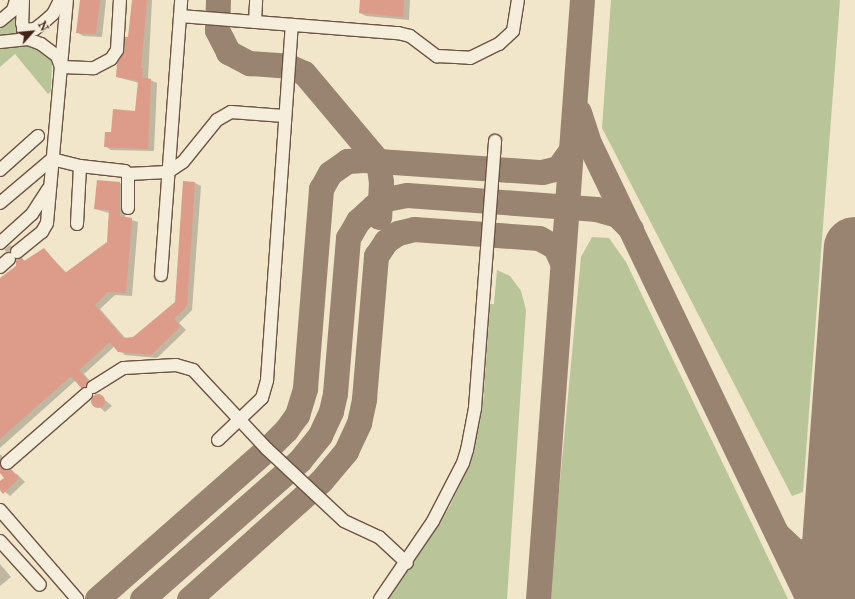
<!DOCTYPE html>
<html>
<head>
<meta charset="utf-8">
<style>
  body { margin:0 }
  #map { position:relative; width:855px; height:599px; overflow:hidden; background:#f1e5ca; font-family:"IM FELL Great Primer",serif }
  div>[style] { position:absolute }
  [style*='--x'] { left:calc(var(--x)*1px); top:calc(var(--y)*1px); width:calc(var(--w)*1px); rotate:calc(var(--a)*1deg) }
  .green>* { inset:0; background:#b9c598 }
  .shadow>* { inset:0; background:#0003 }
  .taxiway>* { height:25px; margin:-12.5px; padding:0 12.5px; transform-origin:12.5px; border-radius:12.5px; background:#998471 }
  .runway>* { height:62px; margin:-31px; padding:0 31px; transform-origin:31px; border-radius:31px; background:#998471 }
  .building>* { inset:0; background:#dd9b8a }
  .round { border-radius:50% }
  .roads { filter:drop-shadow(1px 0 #6d5444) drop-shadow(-1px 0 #6d5444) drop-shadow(0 1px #6d5444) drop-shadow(0 -1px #6d5444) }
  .minor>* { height:12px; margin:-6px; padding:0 6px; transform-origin:6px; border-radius:6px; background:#f6eedd }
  span { translate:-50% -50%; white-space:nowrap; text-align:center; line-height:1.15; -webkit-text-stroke:3px #f6eedd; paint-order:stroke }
  .north { position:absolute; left:12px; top:12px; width:40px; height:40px; -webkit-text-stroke:3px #f6eedd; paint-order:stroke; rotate:63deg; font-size:11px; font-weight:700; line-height:16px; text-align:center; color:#412318 }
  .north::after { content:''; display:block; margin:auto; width:14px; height:18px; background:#412318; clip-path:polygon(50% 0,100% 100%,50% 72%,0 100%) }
</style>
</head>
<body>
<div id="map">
  <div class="green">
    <div style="clip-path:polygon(611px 0,840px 0,803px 492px,792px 496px,602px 128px)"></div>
    <div style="clip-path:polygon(17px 9px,20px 37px,0 35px,0 28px,10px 20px)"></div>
    <div style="clip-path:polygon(29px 44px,50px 54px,52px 64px,51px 91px,48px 94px,15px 54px,0 67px,0 45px)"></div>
    <div style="clip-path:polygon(592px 237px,609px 238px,626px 262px,788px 599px,549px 599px,581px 257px)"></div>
    <div style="clip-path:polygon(497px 270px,510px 276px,521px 291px,526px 310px,507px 599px,388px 599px,450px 506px,472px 457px,483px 404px,490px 304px,494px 304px)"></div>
  </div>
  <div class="shadow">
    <div style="clip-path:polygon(81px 0,106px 0,102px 37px,83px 36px,77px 32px)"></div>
    <div style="clip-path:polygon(133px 0,152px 0,148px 79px,157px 83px,154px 151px,111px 150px,105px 146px,112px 133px,136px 112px,139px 83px,117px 77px,129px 38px)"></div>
    <div style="clip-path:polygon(361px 0,410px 0,409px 20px,366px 16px,360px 13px)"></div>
    <div style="clip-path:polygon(98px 181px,120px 183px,126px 187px,125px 218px,138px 222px,132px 296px,115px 295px,100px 309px,126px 339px,133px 338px,176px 302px,195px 183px,201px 186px,192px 310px,179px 323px,186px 330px,157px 358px,125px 355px,115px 346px,84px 374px,94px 385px,88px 391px,76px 380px,0 448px,0 280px,17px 267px,22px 259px,26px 261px,44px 250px,67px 273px,108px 242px,109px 213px,95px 209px)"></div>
    <div style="clip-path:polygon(10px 245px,16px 249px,12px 256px,4px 250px)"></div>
    <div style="clip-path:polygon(98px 394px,112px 406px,105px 412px,92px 400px)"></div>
    <div style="clip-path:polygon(0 454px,7px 462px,7px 471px,17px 474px,25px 482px,10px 496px,0 488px,0 483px,6px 478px,0 471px)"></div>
    <div style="clip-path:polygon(0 564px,11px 577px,0 586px)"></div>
  </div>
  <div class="taxiway">
    <div style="--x:218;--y:0;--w:30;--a:92"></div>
    <div style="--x:217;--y:30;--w:25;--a:63"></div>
    <div style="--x:228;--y:52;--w:24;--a:28"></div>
    <div style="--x:249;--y:63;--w:39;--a:4"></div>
    <div style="--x:288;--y:66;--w:17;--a:24"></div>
    <div style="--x:304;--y:73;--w:115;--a:49.9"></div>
    <div style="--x:378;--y:161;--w:21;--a:82"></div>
    <div style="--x:381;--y:182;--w:35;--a:93"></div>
    <div style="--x:579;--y:112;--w:35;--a:72"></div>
    <div style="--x:590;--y:145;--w:504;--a:64.35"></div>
    <div style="--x:777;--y:534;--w:23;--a:43"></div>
    <div style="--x:794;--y:550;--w:7;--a:16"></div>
    <div style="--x:801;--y:552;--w:14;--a:-17"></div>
    <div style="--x:814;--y:548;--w:21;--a:-47"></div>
    <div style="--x:828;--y:533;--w:28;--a:-73"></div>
    <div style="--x:97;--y:599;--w:227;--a:-41.4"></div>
    <div style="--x:267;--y:449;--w:27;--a:-45"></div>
    <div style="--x:286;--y:430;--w:19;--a:-54"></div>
    <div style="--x:297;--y:415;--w:28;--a:-73"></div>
    <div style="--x:305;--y:388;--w:200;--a:-85.4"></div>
    <div style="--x:321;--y:189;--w:18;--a:-61"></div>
    <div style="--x:330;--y:173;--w:21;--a:-35"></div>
    <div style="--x:347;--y:161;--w:17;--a:-3"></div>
    <div style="--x:364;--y:160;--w:178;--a:3.9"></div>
    <div style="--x:542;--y:172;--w:16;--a:-14"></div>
    <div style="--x:558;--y:168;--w:22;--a:-54"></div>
    <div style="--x:142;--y:599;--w:210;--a:-41.3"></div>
    <div style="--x:300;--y:460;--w:32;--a:-51"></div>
    <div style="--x:320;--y:435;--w:26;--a:-65"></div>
    <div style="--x:331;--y:411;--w:18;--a:-77"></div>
    <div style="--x:335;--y:393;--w:156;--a:-85.2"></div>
    <div style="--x:348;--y:238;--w:20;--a:-60"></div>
    <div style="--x:358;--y:221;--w:22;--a:-43"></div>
    <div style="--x:374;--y:206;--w:14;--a:-30"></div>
    <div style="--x:386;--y:199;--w:21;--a:-11"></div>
    <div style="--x:407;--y:195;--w:190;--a:4.2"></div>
    <div style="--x:596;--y:209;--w:22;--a:16"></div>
    <div style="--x:617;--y:215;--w:20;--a:45"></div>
    <div style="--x:189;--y:599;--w:177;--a:-41.8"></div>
    <div style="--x:321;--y:481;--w:39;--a:-50"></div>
    <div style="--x:346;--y:451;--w:31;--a:-65"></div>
    <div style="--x:359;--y:423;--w:25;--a:-78"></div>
    <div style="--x:364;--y:399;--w:144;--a:-85.2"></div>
    <div style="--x:376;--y:256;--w:18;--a:-56"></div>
    <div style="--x:386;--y:241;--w:14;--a:-34"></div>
    <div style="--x:398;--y:233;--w:16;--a:-14"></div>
    <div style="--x:414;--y:229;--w:125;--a:4.1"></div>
    <div style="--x:539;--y:238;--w:18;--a:29"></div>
    <div style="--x:555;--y:247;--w:17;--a:66"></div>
    <div style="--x:538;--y:599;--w:601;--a:-85.8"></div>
  </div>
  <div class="runway">
    <div style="--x:829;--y:599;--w:352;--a:-85.8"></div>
  </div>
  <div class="building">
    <div style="clip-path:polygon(80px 0,100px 0,96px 34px,76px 33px)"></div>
    <div style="clip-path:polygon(132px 0,147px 0,141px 68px,143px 69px,142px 77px,151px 79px,148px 149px,104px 147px,105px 132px,111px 132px,113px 109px,135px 111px,138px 81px,116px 77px,117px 63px,124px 51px,125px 37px,128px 37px)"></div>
    <div style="clip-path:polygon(360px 0,404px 0,403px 17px,359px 13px)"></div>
    <div style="clip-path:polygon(97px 180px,120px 182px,120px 216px,132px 218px,126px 293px,108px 292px,95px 305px,123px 338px,133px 337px,175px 302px,183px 181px,195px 182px,187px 306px,174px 319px,181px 326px,151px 355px,118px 352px,110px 342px,79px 370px,88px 381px,86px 387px,81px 388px,71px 376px,0 439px,0 278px,16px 266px,16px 259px,22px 258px,24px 261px,44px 248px,65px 273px,107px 242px,109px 210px,94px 209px)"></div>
    <div class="round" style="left:91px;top:394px;width:14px;height:14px"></div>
    <div style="clip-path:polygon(0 465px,5px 470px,11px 469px,19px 478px,3px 494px,0 490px,0 481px,4px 478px,0 473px)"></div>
  </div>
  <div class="roads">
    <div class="minor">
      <div style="--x:23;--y:0;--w:23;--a:92"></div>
      <div style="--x:22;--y:23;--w:14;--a:73"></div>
      <div style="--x:180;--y:16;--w:219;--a:4.5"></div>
      <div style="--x:398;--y:33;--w:12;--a:14"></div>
      <div style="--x:410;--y:36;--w:34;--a:37"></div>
      <div style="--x:437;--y:56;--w:33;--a:3"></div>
      <div style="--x:470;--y:58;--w:32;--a:-26"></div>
      <div style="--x:499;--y:44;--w:19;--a:-43"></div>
      <div style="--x:513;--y:31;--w:31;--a:-81"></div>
      <div style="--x:0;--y:21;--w:17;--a:-40"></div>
      <div style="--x:13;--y:10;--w:10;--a:-73"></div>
      <div style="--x:255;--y:22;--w:22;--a:-87"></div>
      <div style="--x:23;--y:30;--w:12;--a:-5"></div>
      <div style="--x:35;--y:29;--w:11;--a:-38"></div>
      <div style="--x:44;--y:22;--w:12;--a:-42"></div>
      <div style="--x:53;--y:14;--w:16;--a:-63"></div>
      <div style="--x:0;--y:42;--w:28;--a:-6"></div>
      <div style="--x:28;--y:39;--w:14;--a:21"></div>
      <div style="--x:41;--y:44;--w:20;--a:37"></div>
      <div style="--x:57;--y:56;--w:12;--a:70"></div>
      <div style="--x:61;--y:67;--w:33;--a:2"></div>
      <div style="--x:94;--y:68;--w:19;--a:-28"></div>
      <div style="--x:111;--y:59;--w:11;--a:-56"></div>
      <div style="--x:117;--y:50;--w:50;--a:-86.6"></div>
      <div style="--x:0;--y:170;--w:51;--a:-41.8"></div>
      <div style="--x:128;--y:174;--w:40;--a:-2.9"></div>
      <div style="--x:168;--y:172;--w:18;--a:-34"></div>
      <div style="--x:183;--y:162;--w:54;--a:-51"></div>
      <div style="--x:217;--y:120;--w:16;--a:-30"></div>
      <div style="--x:231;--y:112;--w:53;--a:4.3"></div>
      <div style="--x:0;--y:203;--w:68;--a:-40.2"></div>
      <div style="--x:52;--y:159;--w:29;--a:14"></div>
      <div style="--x:80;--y:166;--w:45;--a:6.3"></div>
      <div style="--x:125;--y:171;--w:4;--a:45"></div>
      <div style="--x:128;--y:174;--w:34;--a:90"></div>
      <div style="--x:77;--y:224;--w:58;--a:-87"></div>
      <div style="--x:0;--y:243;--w:43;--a:-42.2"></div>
      <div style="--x:32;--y:214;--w:30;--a:-57"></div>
      <div style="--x:17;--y:252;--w:32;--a:-39"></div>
      <div style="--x:42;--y:232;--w:10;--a:-61"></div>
      <div style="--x:47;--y:223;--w:224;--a:-84.9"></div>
      <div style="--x:0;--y:267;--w:12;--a:-42"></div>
      <div style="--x:161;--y:275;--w:276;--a:-85.8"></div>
      <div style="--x:93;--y:387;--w:36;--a:-32"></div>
      <div style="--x:124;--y:368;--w:52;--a:-3.3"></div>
      <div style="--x:176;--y:365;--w:18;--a:16"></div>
      <div style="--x:193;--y:370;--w:108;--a:46.9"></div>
      <div style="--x:267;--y:449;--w:105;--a:43.1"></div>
      <div style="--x:344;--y:521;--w:38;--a:25"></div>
      <div style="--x:379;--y:537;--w:38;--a:43"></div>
      <div style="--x:218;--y:440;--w:61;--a:-43.7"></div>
      <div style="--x:262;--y:398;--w:19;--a:-74"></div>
      <div style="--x:267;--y:380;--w:356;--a:-86"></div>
      <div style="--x:7;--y:463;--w:105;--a:-41.1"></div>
      <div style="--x:0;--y:510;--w:118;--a:49.1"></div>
      <div style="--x:0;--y:541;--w:59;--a:47.7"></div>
      <div style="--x:380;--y:599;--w:94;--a:-55.8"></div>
      <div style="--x:433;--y:521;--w:65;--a:-62.7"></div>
      <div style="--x:463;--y:463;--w:14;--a:-73"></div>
      <div style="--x:467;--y:450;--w:43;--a:-79.2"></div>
      <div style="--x:475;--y:408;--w:268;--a:-85.7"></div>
    </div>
  </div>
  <div class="north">N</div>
</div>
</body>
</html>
